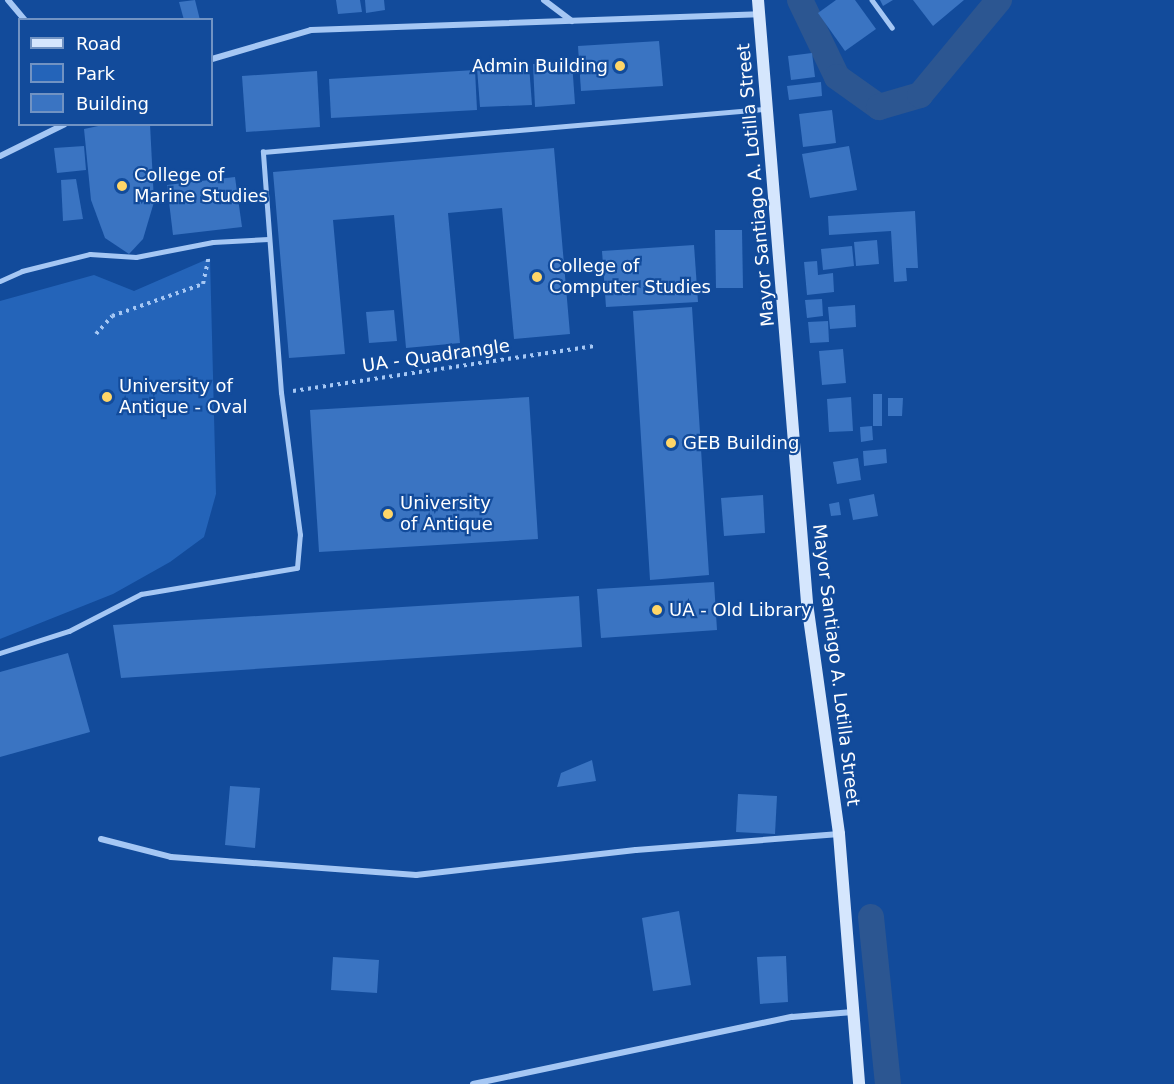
<!DOCTYPE html>
<html>
<head>
<meta charset="utf-8">
<style>
  body { margin:0 }
  #map { position:relative; width:1174px; height:1084px; overflow:hidden; background:#124b9b; font-family:"DejaVu Sans",sans-serif }
  div>[style] { position:absolute }
  [style*='--x'] { left:calc(var(--x)*1px); top:calc(var(--y)*1px); width:calc(var(--w)*1px); rotate:calc(var(--a)*1deg) }
  .green>* { inset:0; background:#2464b9 }
  .canal>* { height:26px; margin:-13px; padding:0 13px; transform-origin:13px; border-radius:13px; background:#2c5691 }
  .building>* { inset:0; background:#3a74c2 }
  .path>* { height:4px; margin-top:-2px; transform-origin:0; background:repeating-linear-gradient(90deg,#a5c7f4 0 3px,transparent 0 7.5px) }
  .service>* { height:4.5px; margin:-2.25px; padding:0 2.25px; transform-origin:2.25px; border-radius:2.25px; background:#a5c7f4 }
  .minor>* { height:6px; margin:-3px; padding:0 3px; transform-origin:3px; border-radius:3px; background:#a5c7f4 }
  .secondary>* { height:12px; margin:-6px; padding:0 6px; transform-origin:6px; border-radius:6px; background:#d5e6fd }
  .dots>* { width:16px; height:16px; translate:-50% -50%; box-sizing:border-box; border:3px solid #124b9b; border-radius:50% }
  span { translate:-50% -50%; white-space:nowrap; text-align:center; line-height:1.15; -webkit-text-stroke:4.5px #124b9b; paint-order:stroke }
  .poi-label { font-size:18px; color:#fff }
  .right { translate:-100% -50%; text-align:right }
  .left { translate:0 -50%; text-align:left }
  .street-label { font-size:18px; color:#fff }
  .legend { position:absolute; left:18px; top:18px; width:195px; height:108px; box-sizing:border-box; background:#124b9b; border:2px solid #7193c3; margin:0; padding:8px 10px; list-style:none; font-size:18px; color:#fff }
  .legend li { display:flex; align-items:center; gap:12px; height:30px }
  .legend b { width:30px; border:2px solid #7193c3 }
</style>
</head>
<body>
<div id="map">
  <div class="green">
    <div style="clip-path:polygon(210px 258px,216px 494px,204px 537px,170px 562px,113px 594px,0 639px,0 301px,94px 275px,134px 291px)"></div>
  </div>
  <div class="canal">
    <div style="--x:800;--y:0;--w:85;--a:64.3"></div>
    <div style="--x:837;--y:77;--w:52;--a:35.5"></div>
    <div style="--x:879;--y:107;--w:43;--a:-16.3"></div>
    <div style="--x:920;--y:95;--w:124;--a:-50.3"></div>
    <div style="--x:871;--y:917;--w:168;--a:84.2"></div>
  </div>
  <div class="building">
    <div style="clip-path:polygon(195px 0,200px 20px,184px 20px,179px 2px)"></div>
    <div style="clip-path:polygon(336px 0,360px 0,362px 12px,338px 14px)"></div>
    <div style="clip-path:polygon(365px 0,384px 0,385px 10px,366px 13px)"></div>
    <div style="clip-path:polygon(836px 0,855px 0,876px 29px,845px 51px,818px 13px)"></div>
    <div style="clip-path:polygon(880px 0,893px 0,883px 6px)"></div>
    <div style="clip-path:polygon(913px 0,964px 0,933px 26px)"></div>
    <div style="clip-path:polygon(659px 41px,663px 86px,581px 91px,578px 46px)"></div>
    <div style="clip-path:polygon(812px 53px,815px 77px,791px 80px,788px 56px)"></div>
    <div style="clip-path:polygon(572px 62px,575px 104px,535px 107px,533px 64px)"></div>
    <div style="clip-path:polygon(529px 65px,532px 105px,480px 107px,477px 68px)"></div>
    <div style="clip-path:polygon(475px 70px,477px 110px,331px 118px,329px 79px)"></div>
    <div style="clip-path:polygon(317px 71px,320px 127px,246px 132px,242px 76px)"></div>
    <div style="clip-path:polygon(821px 82px,822px 96px,789px 100px,787px 86px)"></div>
    <div style="clip-path:polygon(832px 110px,836px 143px,803px 147px,799px 114px)"></div>
    <div style="clip-path:polygon(108px 124px,150px 124px,154px 202px,143px 239px,129px 254px,105px 238px,91px 200px,84px 129px)"></div>
    <div style="clip-path:polygon(84px 146px,86px 170px,57px 173px,54px 148px)"></div>
    <div style="clip-path:polygon(849px 146px,857px 190px,810px 198px,802px 154px)"></div>
    <div style="clip-path:polygon(554px 148px,570px 334px,514px 339px,502px 208px,448px 213px,460px 343px,406px 348px,394px 215px,333px 220px,345px 354px,289px 358px,273px 172px)"></div>
    <div style="clip-path:polygon(235px 177px,242px 227px,173px 235px,167px 185px)"></div>
    <div style="clip-path:polygon(76px 179px,83px 219px,63px 221px,61px 180px)"></div>
    <div style="clip-path:polygon(915px 211px,918px 268px,906px 268px,907px 281px,894px 282px,891px 231px,829px 235px,828px 216px)"></div>
    <div style="clip-path:polygon(715px 230px,742px 230px,743px 288px,716px 288px)"></div>
    <div style="clip-path:polygon(877px 240px,879px 264px,856px 266px,854px 242px)"></div>
    <div style="clip-path:polygon(694px 245px,698px 302px,606px 307px,602px 251px)"></div>
    <div style="clip-path:polygon(852px 246px,854px 266px,823px 270px,821px 249px)"></div>
    <div style="clip-path:polygon(817px 261px,818px 275px,833px 273px,834px 292px,807px 295px,804px 262px)"></div>
    <div style="clip-path:polygon(822px 299px,823px 316px,807px 318px,805px 300px)"></div>
    <div style="clip-path:polygon(855px 305px,856px 327px,830px 329px,828px 307px)"></div>
    <div style="clip-path:polygon(692px 307px,709px 575px,650px 580px,633px 311px)"></div>
    <div style="clip-path:polygon(394px 310px,397px 341px,369px 343px,366px 312px)"></div>
    <div style="clip-path:polygon(828px 321px,829px 342px,810px 343px,808px 322px)"></div>
    <div style="clip-path:polygon(843px 349px,846px 383px,822px 385px,819px 351px)"></div>
    <div style="clip-path:polygon(873px 394px,882px 394px,882px 426px,873px 426px)"></div>
    <div style="clip-path:polygon(529px 397px,538px 539px,319px 552px,310px 410px)"></div>
    <div style="clip-path:polygon(851px 397px,853px 431px,829px 432px,827px 399px)"></div>
    <div style="clip-path:polygon(888px 398px,903px 398px,902px 416px,888px 416px)"></div>
    <div style="clip-path:polygon(872px 426px,873px 440px,861px 442px,860px 427px)"></div>
    <div style="clip-path:polygon(886px 449px,887px 463px,864px 466px,863px 451px)"></div>
    <div style="clip-path:polygon(858px 458px,861px 480px,837px 484px,833px 462px)"></div>
    <div style="clip-path:polygon(874px 494px,878px 516px,853px 520px,849px 499px)"></div>
    <div style="clip-path:polygon(763px 495px,765px 533px,724px 536px,721px 498px)"></div>
    <div style="clip-path:polygon(839px 502px,841px 515px,831px 516px,829px 504px)"></div>
    <div style="clip-path:polygon(714px 582px,717px 630px,601px 638px,597px 589px)"></div>
    <div style="clip-path:polygon(579px 596px,582px 647px,121px 678px,113px 625px)"></div>
    <div style="clip-path:polygon(68px 653px,90px 732px,0 757px,0 672px)"></div>
    <div style="clip-path:polygon(592px 760px,596px 781px,557px 787px,561px 773px)"></div>
    <div style="clip-path:polygon(230px 786px,260px 788px,255px 848px,225px 845px)"></div>
    <div style="clip-path:polygon(738px 794px,777px 796px,775px 834px,736px 832px)"></div>
    <div style="clip-path:polygon(679px 911px,691px 985px,653px 991px,642px 918px)"></div>
    <div style="clip-path:polygon(786px 956px,788px 1002px,760px 1004px,757px 957px)"></div>
    <div style="clip-path:polygon(333px 957px,379px 960px,377px 993px,331px 990px)"></div>
  </div>
  <div class="path">
    <div style="--x:96;--y:334;--w:24;--a:-48"></div>
    <div style="--x:112;--y:316;--w:96;--a:-19.4"></div>
    <div style="--x:203;--y:284;--w:29;--a:-78"></div>
    <div style="--x:293;--y:391;--w:305;--a:-8.5"></div>
  </div>
  <div class="service">
    <div style="--x:872;--y:0;--w:34;--a:54"></div>
    <div style="--x:0;--y:281;--w:24;--a:-24"></div>
    <div style="--x:22;--y:271;--w:70;--a:-14"></div>
    <div style="--x:90;--y:254;--w:46;--a:3.7"></div>
    <div style="--x:136;--y:257;--w:78;--a:-11"></div>
    <div style="--x:213;--y:242;--w:55;--a:-3.1"></div>
    <div style="--x:0;--y:653;--w:72;--a:-17.7"></div>
    <div style="--x:69;--y:631;--w:81;--a:-27.2"></div>
    <div style="--x:141;--y:594;--w:158;--a:-9.5"></div>
    <div style="--x:297;--y:568;--w:33;--a:-85"></div>
    <div style="--x:300;--y:535;--w:143;--a:-97.6"></div>
    <div style="--x:281;--y:393;--w:242;--a:-94.3"></div>
    <div style="--x:263;--y:152;--w:504;--a:-4.9"></div>
  </div>
  <div class="minor">
    <div style="--x:8;--y:0;--w:26;--a:50"></div>
    <div style="--x:544;--y:0;--w:35;--a:37"></div>
    <div style="--x:212;--y:59;--w:103;--a:-16.3"></div>
    <div style="--x:311;--y:30;--w:448;--a:-2"></div>
    <div style="--x:0;--y:156;--w:72;--a:-26.2"></div>
    <div style="--x:101;--y:839;--w:72;--a:14.4"></div>
    <div style="--x:171;--y:857;--w:246;--a:4.2"></div>
    <div style="--x:416;--y:875;--w:221;--a:-6.5"></div>
    <div style="--x:636;--y:850;--w:204;--a:-4.5"></div>
    <div style="--x:473;--y:1084;--w:326;--a:-11.9"></div>
    <div style="--x:792;--y:1017;--w:61;--a:-4.7"></div>
  </div>
  <div class="secondary">
    <div style="--x:758;--y:0;--w:605;--a:85.35"></div>
    <div style="--x:807;--y:603;--w:233;--a:82.1"></div>
    <div style="--x:839;--y:834;--w:251;--a:85.4"></div>
  </div>
  <div class="dots">
    <div style="left:620px;top:66px;background:#ffd668"></div>
    <div style="left:122px;top:186px;background:#ffd668"></div>
    <div style="left:537px;top:277px;background:#ffd668"></div>
    <div style="left:107px;top:397px;background:#ffd668"></div>
    <div style="left:671px;top:443px;background:#ffd668"></div>
    <div style="left:388px;top:514px;background:#ffd668"></div>
    <div style="left:657px;top:610px;background:#ffd668"></div>
  </div>
  <div class="poi-label">
    <span class="right" style="left:608px;top:66px">Admin Building</span>
    <span class="left" style="left:134px;top:186px">College of<br>Marine Studies</span>
    <span class="left" style="left:549px;top:277px">College of<br>Computer Studies</span>
    <span class="left" style="left:119px;top:397px">University of<br>Antique - Oval</span>
    <span class="left" style="left:683px;top:443px">GEB Building</span>
    <span class="left" style="left:400px;top:514px">University<br>of Antique</span>
    <span class="left" style="left:669px;top:610px">UA - Old Library</span>
  </div>
  <div class="street-label">
    <span style="left:756px;top:185px;rotate:-95deg">Mayor Santiago A. Lotilla Street</span>
    <span style="left:436px;top:356px;rotate:-8deg">UA - Quadrangle</span>
    <span style="left:836px;top:665px;rotate:83deg">Mayor Santiago A. Lotilla Street</span>
  </div>
  <ul class="legend">
  <li><b style="height:8px;background:#d5e6fd"></b>Road</li>
  <li><b style="height:16px;background:#2464b9"></b>Park</li>
  <li><b style="height:16px;background:#3a74c2"></b>Building</li>
  </ul>
</div>
</body>
</html>
